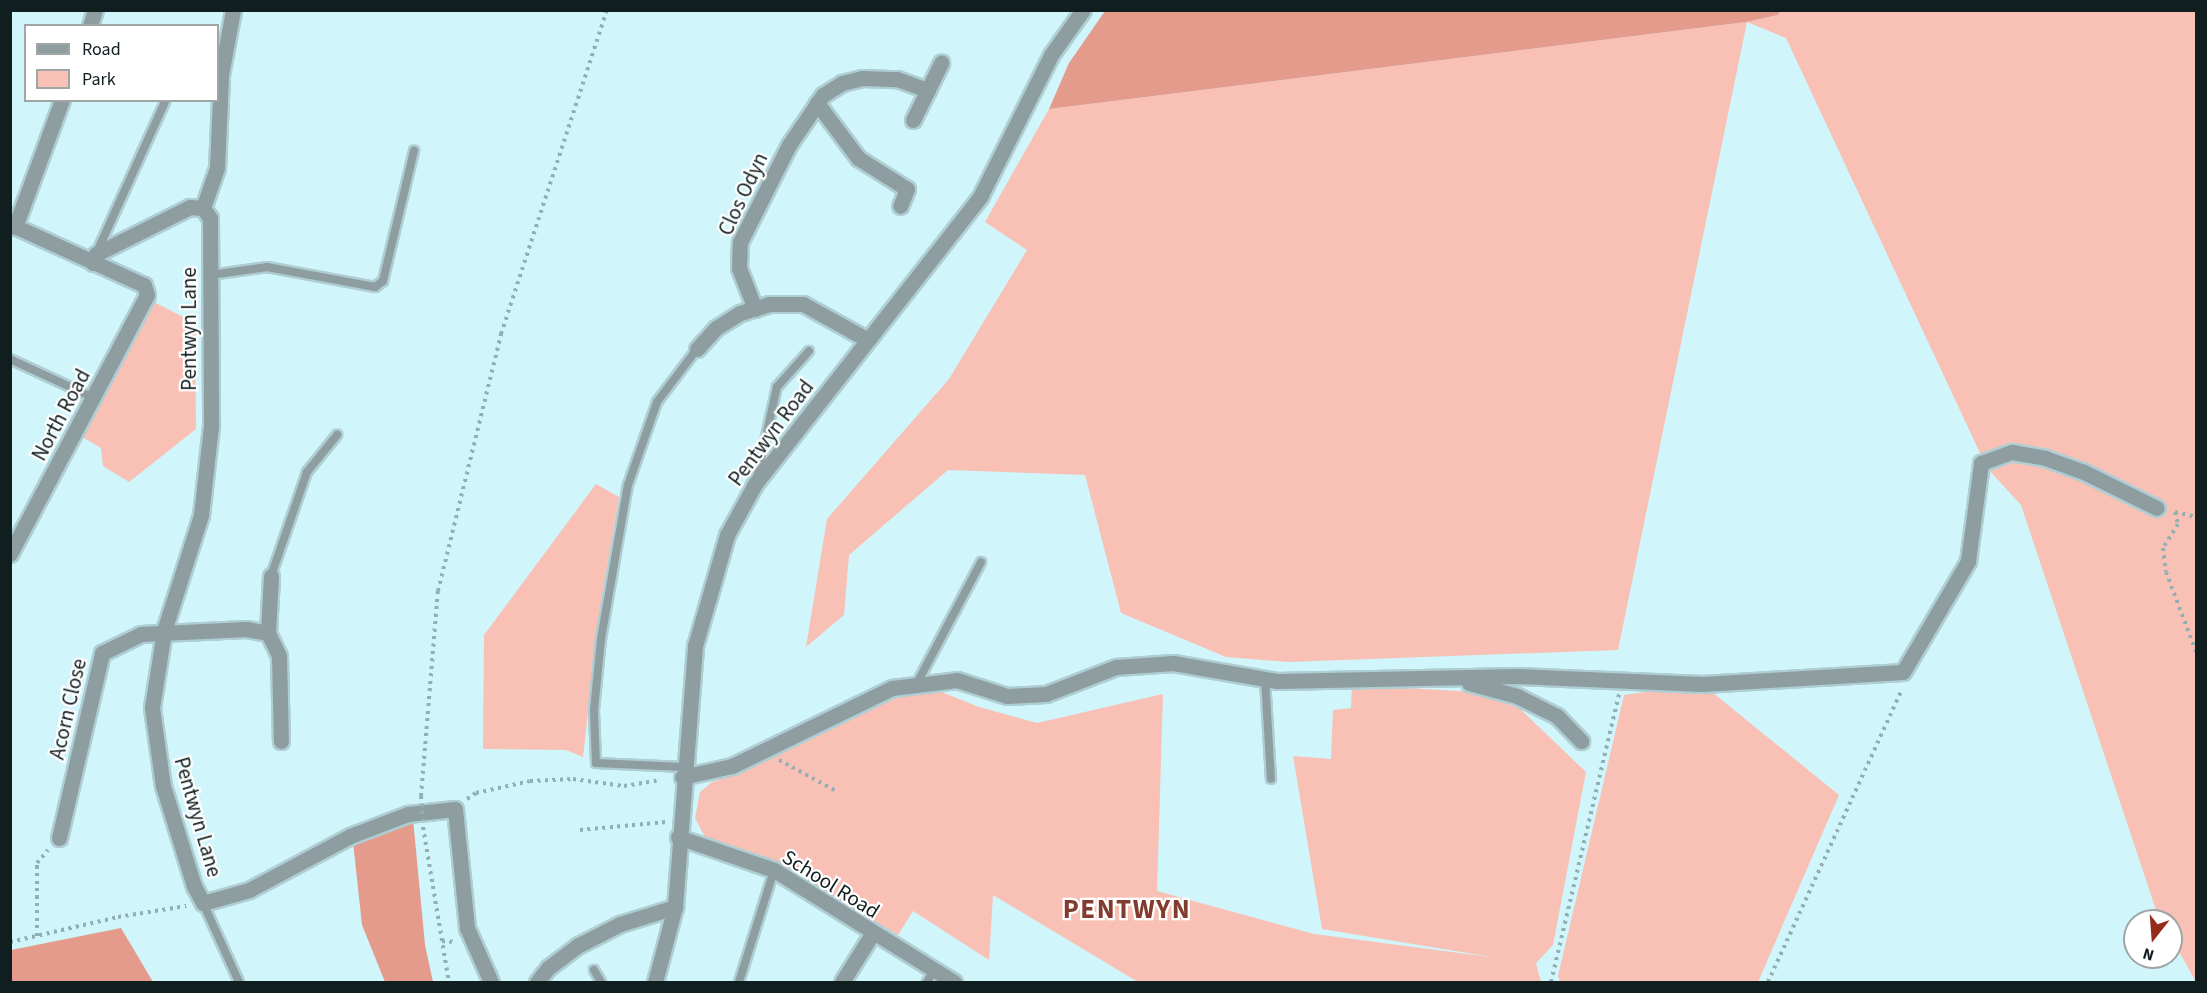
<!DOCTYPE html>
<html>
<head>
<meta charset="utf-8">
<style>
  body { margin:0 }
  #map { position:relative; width:2207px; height:993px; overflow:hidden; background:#d0f5fb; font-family:"Source Sans 3",sans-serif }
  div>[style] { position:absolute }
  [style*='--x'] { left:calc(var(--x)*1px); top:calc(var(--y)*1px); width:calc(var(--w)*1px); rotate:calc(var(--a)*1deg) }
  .green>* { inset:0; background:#f9c1b5 }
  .forest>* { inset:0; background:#e49b8c }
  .path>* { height:4px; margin-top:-2px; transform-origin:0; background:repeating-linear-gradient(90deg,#92afb4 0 3px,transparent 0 7.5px) }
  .roads { filter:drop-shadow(2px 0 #aeced4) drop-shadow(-2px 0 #aeced4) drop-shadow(0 2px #aeced4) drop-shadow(0 -2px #aeced4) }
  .lane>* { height:8px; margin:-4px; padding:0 4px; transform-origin:4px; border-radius:4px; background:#8e9da0 }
  .street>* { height:15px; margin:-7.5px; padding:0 7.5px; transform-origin:7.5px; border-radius:7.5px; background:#8e9da0 }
  .path-bridge>* { height:4px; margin-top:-2px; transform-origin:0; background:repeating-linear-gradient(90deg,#92afb4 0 3px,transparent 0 7.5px) }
  span { translate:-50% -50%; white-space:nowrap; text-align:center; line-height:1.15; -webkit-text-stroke:4.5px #fff; paint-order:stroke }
  .street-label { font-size:21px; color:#111e20 }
  .district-label { font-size:27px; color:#823c2f; font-weight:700; letter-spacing:1.5px }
  .frame { position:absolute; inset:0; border:12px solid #111e20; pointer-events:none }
  .legend { position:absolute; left:24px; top:24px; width:195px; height:78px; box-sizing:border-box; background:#fff; border:2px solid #a0a5a6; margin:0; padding:8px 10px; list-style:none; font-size:18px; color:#111e20 }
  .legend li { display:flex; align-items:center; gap:12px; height:30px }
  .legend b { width:30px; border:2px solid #a0a5a6 }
  .north { position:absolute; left:2123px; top:909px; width:60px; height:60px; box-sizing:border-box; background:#fff; border:2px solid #a0a5a6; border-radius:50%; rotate:197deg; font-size:16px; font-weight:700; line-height:24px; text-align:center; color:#111e20 }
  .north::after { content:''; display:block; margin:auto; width:21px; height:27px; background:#952c1b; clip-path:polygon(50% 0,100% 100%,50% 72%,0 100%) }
</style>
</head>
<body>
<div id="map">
  <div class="green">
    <div style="clip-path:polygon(1780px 11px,2196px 11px,2196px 982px,2171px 937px,2171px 921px,2162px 921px,2155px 907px,2021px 505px,1987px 468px,1786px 38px,1747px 22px,1618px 650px,1288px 662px,1226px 657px,1121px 613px,1085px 475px,948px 470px,849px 555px,844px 615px,806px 647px,827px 519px,949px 379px,1027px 250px,985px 222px,1049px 109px,1746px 22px,1778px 15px)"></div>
    <div style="clip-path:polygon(150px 300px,195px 323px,196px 429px,129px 482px,103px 466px,101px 448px,82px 437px)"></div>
    <div style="clip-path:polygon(596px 484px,619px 497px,599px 614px,583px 757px,566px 750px,483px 749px,484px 635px)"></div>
    <div style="clip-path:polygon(1702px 684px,1839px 795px,1758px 982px,1560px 982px,1558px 976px,1624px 695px)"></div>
    <div style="clip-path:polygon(1352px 685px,1477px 692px,1519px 708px,1586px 772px,1553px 945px,1536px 963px,1541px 982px,1138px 982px,993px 895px,989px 960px,913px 911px,898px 935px,776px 862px,706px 839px,695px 818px,700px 792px,712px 782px,734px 775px,875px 697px,929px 687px,979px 707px,1037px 723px,1163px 694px,1157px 891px,1314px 934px,1498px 958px,1322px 929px,1293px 756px,1331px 759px,1333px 710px,1351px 708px)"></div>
  </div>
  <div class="forest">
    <div style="clip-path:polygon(1105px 11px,1105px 10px,1780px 11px,1778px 15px,1746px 22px,1049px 109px,1069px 63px)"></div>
    <div style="clip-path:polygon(413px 819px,425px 945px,433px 982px,385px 982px,362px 925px,353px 842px)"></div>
    <div style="clip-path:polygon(121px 928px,153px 982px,11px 982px,11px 950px)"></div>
  </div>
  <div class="path">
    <div style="--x:2175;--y:512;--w:12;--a:76"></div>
    <div style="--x:2178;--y:524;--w:28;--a:122"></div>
    <div style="--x:2163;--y:548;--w:24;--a:83"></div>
    <div style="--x:2166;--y:572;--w:85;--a:69.4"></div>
    <div style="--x:2175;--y:512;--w:22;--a:13"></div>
    <div style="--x:779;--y:760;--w:65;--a:28.5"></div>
    <div style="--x:421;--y:796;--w:206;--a:-85.3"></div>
    <div style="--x:438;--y:591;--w:265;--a:-76.2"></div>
    <div style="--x:501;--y:334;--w:341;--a:-71.9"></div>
    <div style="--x:467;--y:799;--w:11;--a:-34"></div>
    <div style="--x:476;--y:793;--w:55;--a:-12.5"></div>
    <div style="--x:530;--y:781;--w:43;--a:-2.7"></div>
    <div style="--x:573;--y:779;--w:51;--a:7.8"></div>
    <div style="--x:624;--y:786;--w:33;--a:-9"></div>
    <div style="--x:423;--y:827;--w:157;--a:80.5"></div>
    <div style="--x:580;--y:830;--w:86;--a:-5.3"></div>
    <div style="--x:37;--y:936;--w:73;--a:-90"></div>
    <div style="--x:37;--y:863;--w:17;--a:-50"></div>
    <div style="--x:442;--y:941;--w:14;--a:4"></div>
    <div style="--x:10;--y:942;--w:111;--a:-13"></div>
    <div style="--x:118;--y:917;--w:69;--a:-9.2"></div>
    <div style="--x:1551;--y:982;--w:296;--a:-76.7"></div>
    <div style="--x:1768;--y:982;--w:322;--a:-65.4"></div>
  </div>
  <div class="roads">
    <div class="lane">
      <div style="--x:96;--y:254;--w:169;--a:-65.6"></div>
      <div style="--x:210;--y:275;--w:58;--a:-8"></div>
      <div style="--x:267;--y:267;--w:110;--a:10.5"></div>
      <div style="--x:375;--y:287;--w:10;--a:-37"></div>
      <div style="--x:383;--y:281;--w:134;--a:-76.6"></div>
      <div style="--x:10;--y:359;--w:93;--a:24.9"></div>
      <div style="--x:757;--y:477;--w:92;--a:-77.5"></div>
      <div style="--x:777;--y:387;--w:48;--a:-48.4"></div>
      <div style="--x:271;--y:576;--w:110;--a:-70.9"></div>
      <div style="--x:307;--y:472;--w:48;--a:-51"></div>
      <div style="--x:1265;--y:679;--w:100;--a:86.6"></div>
      <div style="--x:916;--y:685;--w:139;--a:-62.1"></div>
      <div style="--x:683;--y:767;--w:87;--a:-177.4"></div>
      <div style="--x:596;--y:763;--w:53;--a:-92.2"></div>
      <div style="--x:594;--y:710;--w:71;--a:-84.4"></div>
      <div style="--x:601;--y:639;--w:156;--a:-80.1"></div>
      <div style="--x:628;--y:485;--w:88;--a:-70.7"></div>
      <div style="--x:657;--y:402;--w:66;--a:-53"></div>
      <div style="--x:203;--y:903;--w:87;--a:65.5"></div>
      <div style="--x:594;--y:970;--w:14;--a:60"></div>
      <div style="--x:739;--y:982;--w:117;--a:-72.6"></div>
      <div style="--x:927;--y:982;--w:14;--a:-60"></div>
    </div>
    <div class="street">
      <div style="--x:90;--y:26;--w:17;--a:-73"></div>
      <div style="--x:817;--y:103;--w:69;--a:53.3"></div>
      <div style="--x:858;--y:158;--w:58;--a:32.3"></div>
      <div style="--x:907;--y:189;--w:18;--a:112"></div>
      <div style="--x:913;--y:120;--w:64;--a:-63.8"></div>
      <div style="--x:203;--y:208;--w:12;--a:55"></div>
      <div style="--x:210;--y:218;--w:208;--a:89.7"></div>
      <div style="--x:211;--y:426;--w:90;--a:96.4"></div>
      <div style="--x:201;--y:515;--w:122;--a:107.7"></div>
      <div style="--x:164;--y:631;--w:78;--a:98.9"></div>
      <div style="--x:152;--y:708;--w:79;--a:82"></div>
      <div style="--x:163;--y:786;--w:105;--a:72.8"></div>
      <div style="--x:194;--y:886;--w:19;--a:62"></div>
      <div style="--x:203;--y:903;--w:48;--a:-15.8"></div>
      <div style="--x:249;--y:890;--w:115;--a:-28.1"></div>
      <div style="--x:350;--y:836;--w:62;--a:-20.8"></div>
      <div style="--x:408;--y:814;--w:47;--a:-6.1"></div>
      <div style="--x:455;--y:809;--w:120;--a:84.2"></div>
      <div style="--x:467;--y:928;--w:59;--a:66"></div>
      <div style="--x:203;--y:208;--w:42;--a:-70.7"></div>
      <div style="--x:217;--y:168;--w:93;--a:-87.5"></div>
      <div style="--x:221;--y:75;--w:66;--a:-79.5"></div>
      <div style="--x:10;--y:224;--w:147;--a:24.5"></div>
      <div style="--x:144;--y:285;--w:10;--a:73"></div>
      <div style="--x:147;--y:295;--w:293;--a:117.9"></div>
      <div style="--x:15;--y:227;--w:135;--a:-69.7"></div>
      <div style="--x:93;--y:263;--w:9;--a:-72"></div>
      <div style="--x:96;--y:254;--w:105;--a:-26.6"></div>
      <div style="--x:190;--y:207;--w:13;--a:4"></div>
      <div style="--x:755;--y:309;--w:44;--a:-111.3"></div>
      <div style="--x:739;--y:268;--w:26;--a:-88"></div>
      <div style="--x:740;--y:242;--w:109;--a:-63.2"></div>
      <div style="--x:789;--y:145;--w:60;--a:-55.8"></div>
      <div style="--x:823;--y:95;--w:22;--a:-32"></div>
      <div style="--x:842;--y:83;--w:21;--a:-14"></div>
      <div style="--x:862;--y:78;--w:35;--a:2"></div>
      <div style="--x:897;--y:79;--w:33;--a:20"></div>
      <div style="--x:697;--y:349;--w:28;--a:-48"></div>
      <div style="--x:716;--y:328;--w:28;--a:-32"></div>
      <div style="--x:740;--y:313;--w:30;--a:-17"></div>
      <div style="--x:769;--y:304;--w:34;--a:0"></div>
      <div style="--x:803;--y:304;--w:74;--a:29"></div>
      <div style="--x:268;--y:633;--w:25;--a:64"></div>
      <div style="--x:279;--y:656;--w:85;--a:88.7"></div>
      <div style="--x:1469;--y:683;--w:50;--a:15.2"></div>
      <div style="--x:1517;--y:696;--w:45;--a:26.6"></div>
      <div style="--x:1557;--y:716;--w:35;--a:46"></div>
      <div style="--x:682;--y:777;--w:51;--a:-12.4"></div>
      <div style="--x:732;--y:766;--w:178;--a:-26"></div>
      <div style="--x:892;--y:688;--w:65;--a:-7"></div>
      <div style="--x:957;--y:680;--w:52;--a:17.7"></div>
      <div style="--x:1007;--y:696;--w:39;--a:-3"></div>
      <div style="--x:1046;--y:694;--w:75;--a:-21.1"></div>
      <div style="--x:1116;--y:667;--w:57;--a:-4"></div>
      <div style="--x:1173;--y:663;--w:106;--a:9.8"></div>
      <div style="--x:1277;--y:681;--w:240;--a:-1.2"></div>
      <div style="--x:1517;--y:676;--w:185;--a:2.5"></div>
      <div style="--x:1702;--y:684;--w:201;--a:-3.4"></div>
      <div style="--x:1903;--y:672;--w:129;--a:-59.6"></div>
      <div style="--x:1968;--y:561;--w:99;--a:-82.4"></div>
      <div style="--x:1981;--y:463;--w:33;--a:-20"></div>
      <div style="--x:2012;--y:452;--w:34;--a:10"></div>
      <div style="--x:2045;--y:458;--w:41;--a:19.7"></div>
      <div style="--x:2084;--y:472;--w:81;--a:26.3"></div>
      <div style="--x:678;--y:837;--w:102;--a:19"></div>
      <div style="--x:774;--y:870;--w:212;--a:31.9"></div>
      <div style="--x:59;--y:838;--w:190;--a:-76.9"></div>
      <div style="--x:102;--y:653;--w:43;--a:-26"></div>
      <div style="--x:141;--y:634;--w:105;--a:-2.7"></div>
      <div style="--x:246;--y:629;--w:22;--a:10"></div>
      <div style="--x:268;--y:633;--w:57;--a:-87"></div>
      <div style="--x:537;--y:982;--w:18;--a:-52"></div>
      <div style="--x:548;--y:968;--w:39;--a:-37"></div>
      <div style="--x:579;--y:945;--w:46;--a:-27.1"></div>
      <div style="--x:620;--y:924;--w:58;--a:-17.2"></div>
      <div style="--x:655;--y:982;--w:78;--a:-75.1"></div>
      <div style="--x:675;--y:907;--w:262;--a:-85.6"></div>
      <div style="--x:695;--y:646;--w:116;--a:-73.9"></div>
      <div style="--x:727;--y:535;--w:58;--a:-61.2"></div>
      <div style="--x:755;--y:484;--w:365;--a:-51.9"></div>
      <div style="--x:980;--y:197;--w:159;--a:-63.4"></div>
      <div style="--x:1051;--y:55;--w:55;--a:-54.6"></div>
      <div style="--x:842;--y:982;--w:57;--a:-58"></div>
    </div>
  </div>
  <div class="path-bridge">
    <div style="--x:421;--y:796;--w:25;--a:85"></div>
  </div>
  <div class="street-label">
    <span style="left:743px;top:194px;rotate:-65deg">Clos Odyn</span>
    <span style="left:189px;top:329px;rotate:-90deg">Pentwyn Lane</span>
    <span style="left:61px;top:415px;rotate:-62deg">North Road</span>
    <span style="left:771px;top:433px;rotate:-53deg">Pentwyn Road</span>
    <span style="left:68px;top:709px;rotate:-77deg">Acorn Close</span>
    <span style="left:198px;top:817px;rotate:74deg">Pentwyn Lane</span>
    <span style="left:831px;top:884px;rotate:32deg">School Road</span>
  </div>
  <div class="district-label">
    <span style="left:1127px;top:910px">PENTWYN</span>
  </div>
  <div class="frame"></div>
  <ul class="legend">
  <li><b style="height:8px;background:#8e9da0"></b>Road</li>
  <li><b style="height:16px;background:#f9c1b5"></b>Park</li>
  </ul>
  <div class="north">N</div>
</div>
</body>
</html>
